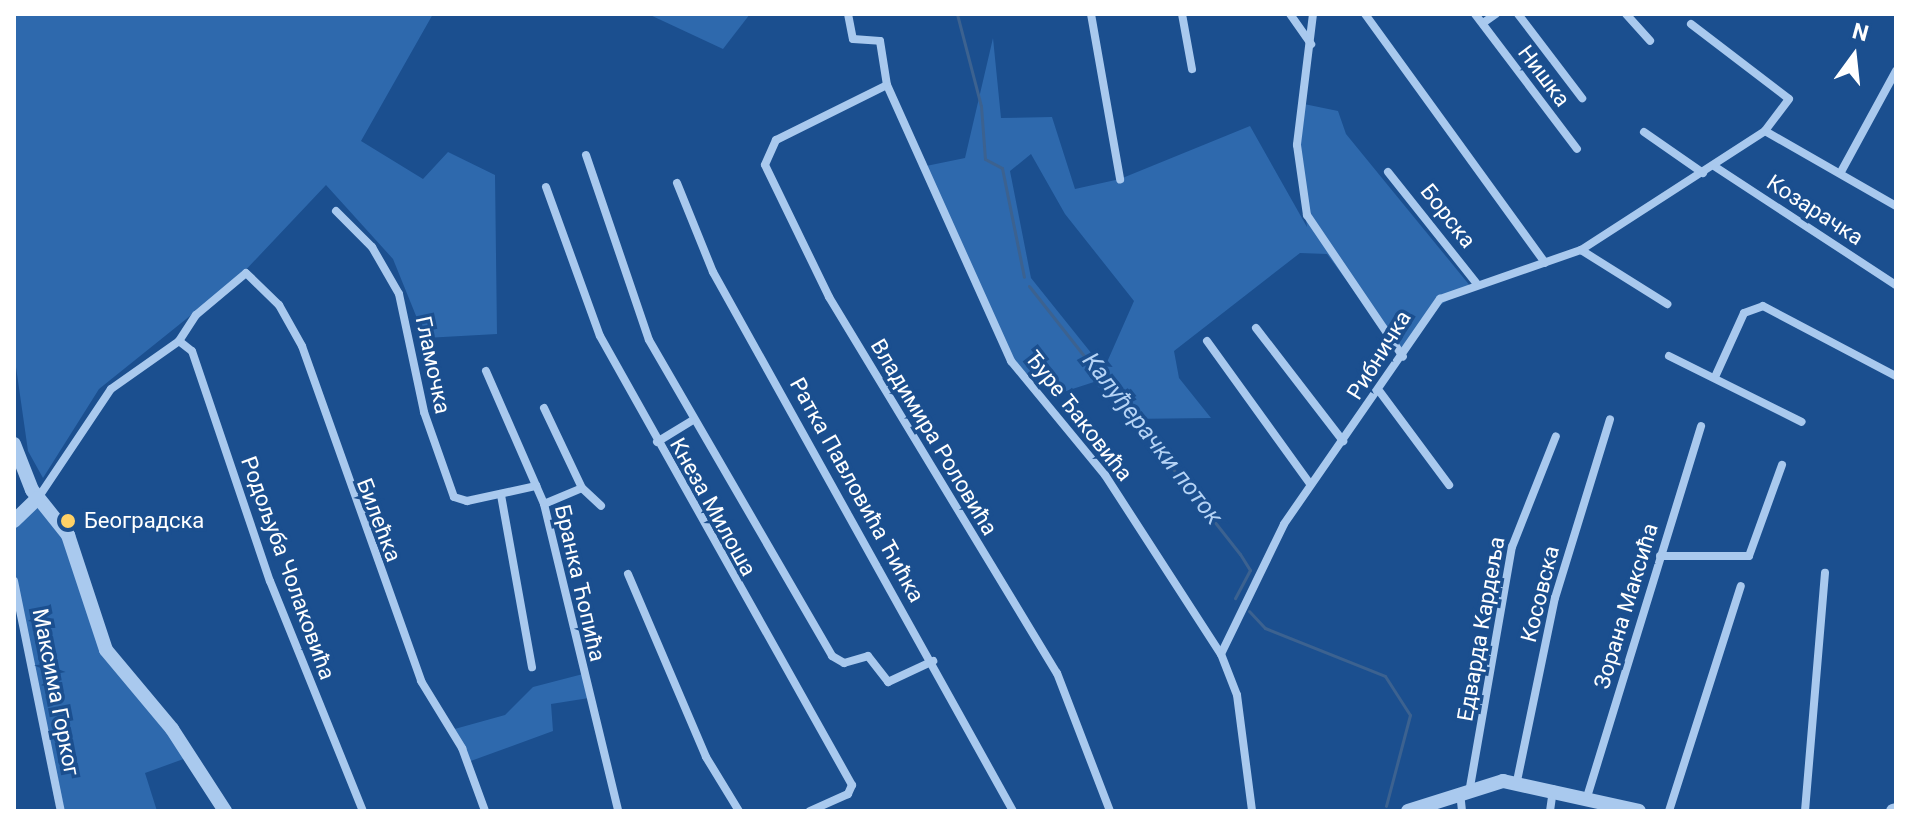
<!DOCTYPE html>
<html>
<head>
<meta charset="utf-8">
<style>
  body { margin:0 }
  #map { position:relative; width:1910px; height:825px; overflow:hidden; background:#1b4f8f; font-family:Roboto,sans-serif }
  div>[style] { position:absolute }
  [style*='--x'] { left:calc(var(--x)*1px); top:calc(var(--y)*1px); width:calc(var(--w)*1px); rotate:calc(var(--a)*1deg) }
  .green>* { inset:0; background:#2e69ad }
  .stream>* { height:3px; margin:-1.5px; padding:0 1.5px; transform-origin:1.5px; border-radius:1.5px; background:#3c6290 }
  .minor>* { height:8px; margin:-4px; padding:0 4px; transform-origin:4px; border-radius:4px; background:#a9c9ee }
  .tertiary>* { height:14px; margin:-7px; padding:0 7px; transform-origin:7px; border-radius:7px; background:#a9c9ee }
  .dots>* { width:22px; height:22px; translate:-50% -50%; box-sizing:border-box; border:4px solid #1b4f8f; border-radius:50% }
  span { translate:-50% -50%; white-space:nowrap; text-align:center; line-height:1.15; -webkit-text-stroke:7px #1b4f8f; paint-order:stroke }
  .street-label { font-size:22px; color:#fff }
  .poi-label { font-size:22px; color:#fff }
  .left { translate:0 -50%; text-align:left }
  .water-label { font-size:24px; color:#b5d3f5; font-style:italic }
  .frame { position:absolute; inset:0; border:16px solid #fff; pointer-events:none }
  .north { position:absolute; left:1814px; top:16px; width:80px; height:80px; -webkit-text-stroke:6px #1b4f8f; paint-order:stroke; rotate:15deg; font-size:22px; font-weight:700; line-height:32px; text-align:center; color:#fff }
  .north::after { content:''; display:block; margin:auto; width:28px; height:36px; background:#fff; clip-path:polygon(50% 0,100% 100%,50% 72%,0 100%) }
</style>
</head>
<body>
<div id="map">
  <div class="green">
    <div style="clip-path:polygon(14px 14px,433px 14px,361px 141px,423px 179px,448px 152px,495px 175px,497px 334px,425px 338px,393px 259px,326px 185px,241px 275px,99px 389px,43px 478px,28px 451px,14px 353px)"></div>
    <div style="clip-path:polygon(648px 14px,750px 14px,723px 49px)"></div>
    <div style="clip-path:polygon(evenodd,993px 38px,1001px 118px,1052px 117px,1075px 189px,1120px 179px,1250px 126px,1307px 227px,1299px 167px,1304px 104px,1338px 111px,1346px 134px,1471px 287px,1428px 312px,1403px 357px,1327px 254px,1300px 253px,1174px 351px,1179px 378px,1211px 418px,1126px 419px,1094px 382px,1054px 395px,1011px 361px,926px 166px,965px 158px,993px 38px,1031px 154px,1065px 214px,1134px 301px,1104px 369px,1031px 278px,1010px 171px,1031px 154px)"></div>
    <div style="clip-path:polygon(38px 498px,53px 511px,99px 636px,189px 757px,145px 773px,157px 811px,61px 811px,14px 581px,14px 521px)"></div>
    <div style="clip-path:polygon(583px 674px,589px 698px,551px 704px,553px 731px,468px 762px,451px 730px,505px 715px,533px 687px)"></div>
  </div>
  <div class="stream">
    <div style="--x:957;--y:14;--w:95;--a:75.4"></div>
    <div style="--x:981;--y:106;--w:53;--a:85.7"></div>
    <div style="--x:985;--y:159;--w:19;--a:28"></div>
    <div style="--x:1002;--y:168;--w:111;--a:78.6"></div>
    <div style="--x:1029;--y:286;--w:341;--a:51.8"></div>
    <div style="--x:1240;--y:554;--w:19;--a:58"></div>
    <div style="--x:1250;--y:570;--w:32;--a:118"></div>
    <div style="--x:1249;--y:611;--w:23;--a:47"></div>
    <div style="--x:1265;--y:628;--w:129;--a:21.8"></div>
    <div style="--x:1385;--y:676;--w:46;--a:57.3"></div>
    <div style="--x:1410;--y:715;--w:94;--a:104.8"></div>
  </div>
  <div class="minor">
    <div style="--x:848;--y:14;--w:25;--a:79"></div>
    <div style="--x:853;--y:39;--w:27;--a:4"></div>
    <div style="--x:880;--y:41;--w:45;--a:81"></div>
    <div style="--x:887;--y:85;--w:303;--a:65.8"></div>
    <div style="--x:1011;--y:361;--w:148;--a:50.5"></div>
    <div style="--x:1105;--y:475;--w:213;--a:57.1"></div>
    <div style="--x:1221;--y:654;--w:44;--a:68.7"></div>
    <div style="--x:1237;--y:695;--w:117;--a:82.6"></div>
    <div style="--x:1091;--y:14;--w:168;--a:80"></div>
    <div style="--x:1182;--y:14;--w:56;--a:79.7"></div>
    <div style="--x:1290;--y:14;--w:37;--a:55"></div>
    <div style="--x:1313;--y:14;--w:132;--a:97"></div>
    <div style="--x:1297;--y:145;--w:71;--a:81.9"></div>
    <div style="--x:1307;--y:215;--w:171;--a:55.9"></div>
    <div style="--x:1365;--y:14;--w:307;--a:54.1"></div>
    <div style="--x:1475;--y:14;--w:169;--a:52.9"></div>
    <div style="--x:1518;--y:14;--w:106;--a:52.7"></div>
    <div style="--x:1626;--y:14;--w:36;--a:48"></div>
    <div style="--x:1483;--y:23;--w:16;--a:-35"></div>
    <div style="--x:1691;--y:24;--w:123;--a:37.4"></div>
    <div style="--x:1789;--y:99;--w:40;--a:127"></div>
    <div style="--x:887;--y:85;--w:124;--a:153.6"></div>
    <div style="--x:776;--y:140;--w:27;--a:114"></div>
    <div style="--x:765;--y:165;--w:147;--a:64.1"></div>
    <div style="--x:829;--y:297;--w:440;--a:58.8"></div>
    <div style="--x:1057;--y:673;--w:148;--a:69"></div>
    <div style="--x:1644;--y:132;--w:72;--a:34.8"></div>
    <div style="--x:586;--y:155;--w:195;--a:71.2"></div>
    <div style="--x:649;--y:340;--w:365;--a:59.9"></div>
    <div style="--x:832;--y:656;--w:14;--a:30"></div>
    <div style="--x:844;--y:663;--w:25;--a:-16"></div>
    <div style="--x:868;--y:656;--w:33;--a:52"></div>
    <div style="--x:888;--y:682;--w:50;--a:-25"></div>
    <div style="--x:1714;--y:166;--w:217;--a:33.2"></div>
    <div style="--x:1842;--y:170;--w:113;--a:-61.4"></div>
    <div style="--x:1388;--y:172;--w:144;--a:51.5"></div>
    <div style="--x:677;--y:183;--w:96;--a:68"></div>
    <div style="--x:713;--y:272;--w:617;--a:60.9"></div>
    <div style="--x:546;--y:187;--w:158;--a:70.1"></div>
    <div style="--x:600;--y:336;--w:515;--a:60.7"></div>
    <div style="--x:852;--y:785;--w:10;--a:114"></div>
    <div style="--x:848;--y:794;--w:42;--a:155.9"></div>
    <div style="--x:336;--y:211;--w:51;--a:45"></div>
    <div style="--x:372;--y:247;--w:54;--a:60.1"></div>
    <div style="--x:399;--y:294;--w:121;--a:78"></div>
    <div style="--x:424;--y:412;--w:90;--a:70.6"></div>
    <div style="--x:454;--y:497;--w:14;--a:17"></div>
    <div style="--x:467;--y:501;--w:71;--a:-12.3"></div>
    <div style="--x:1581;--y:250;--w:102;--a:32.1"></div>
    <div style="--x:1256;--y:328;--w:143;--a:52.4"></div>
    <div style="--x:179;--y:341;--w:31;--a:-57"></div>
    <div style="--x:196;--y:315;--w:65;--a:-40"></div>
    <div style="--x:246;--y:273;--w:46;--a:44.1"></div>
    <div style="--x:279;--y:305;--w:47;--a:60.7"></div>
    <div style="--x:302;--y:346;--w:356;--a:70.4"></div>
    <div style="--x:421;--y:681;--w:79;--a:58.5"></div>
    <div style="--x:462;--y:748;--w:67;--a:69.9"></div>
    <div style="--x:179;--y:341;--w:16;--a:38"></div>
    <div style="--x:192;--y:351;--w:243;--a:71.3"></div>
    <div style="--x:270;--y:581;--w:248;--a:68"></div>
    <div style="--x:1207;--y:341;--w:176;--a:54.2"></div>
    <div style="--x:1669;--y:356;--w:148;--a:26.4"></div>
    <div style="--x:486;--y:371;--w:145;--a:66.4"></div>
    <div style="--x:544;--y:504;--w:316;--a:76.4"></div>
    <div style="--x:1715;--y:377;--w:70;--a:-65.6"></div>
    <div style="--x:1744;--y:313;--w:20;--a:-20"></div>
    <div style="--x:1763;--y:306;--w:150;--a:27.8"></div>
    <div style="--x:1380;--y:392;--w:116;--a:53.4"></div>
    <div style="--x:544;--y:408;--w:89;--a:64.6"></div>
    <div style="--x:582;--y:488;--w:26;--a:43"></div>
    <div style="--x:657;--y:442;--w:42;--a:-31.4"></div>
    <div style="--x:501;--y:495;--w:175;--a:79.8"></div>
    <div style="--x:38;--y:498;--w:131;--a:-56.2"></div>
    <div style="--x:111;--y:389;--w:83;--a:-35.2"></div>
    <div style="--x:544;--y:504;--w:41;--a:-22.8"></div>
    <div style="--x:1660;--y:556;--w:89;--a:0"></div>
    <div style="--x:1749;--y:556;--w:97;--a:-70.1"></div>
    <div style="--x:628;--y:574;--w:199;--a:66.9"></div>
    <div style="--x:706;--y:757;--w:63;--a:58.6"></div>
    <div style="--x:14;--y:581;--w:235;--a:78.5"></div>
    <div style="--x:1221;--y:654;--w:144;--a:-64.1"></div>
    <div style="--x:1284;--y:524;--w:274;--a:-55.3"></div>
    <div style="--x:1440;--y:299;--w:149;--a:-19.2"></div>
    <div style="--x:1581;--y:250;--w:219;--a:-32.9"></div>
    <div style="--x:1765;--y:131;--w:151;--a:29.8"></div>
    <div style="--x:1517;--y:781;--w:187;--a:-78.3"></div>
    <div style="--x:1555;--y:598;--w:187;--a:-72.9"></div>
    <div style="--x:1470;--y:787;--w:244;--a:-80.1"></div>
    <div style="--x:1512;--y:547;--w:119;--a:-68.4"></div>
    <div style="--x:1460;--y:792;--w:19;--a:84"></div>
    <div style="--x:1587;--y:797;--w:388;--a:-72.9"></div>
    <div style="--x:1550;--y:811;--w:22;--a:-82"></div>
    <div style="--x:1669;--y:811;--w:236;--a:-72.3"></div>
    <div style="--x:1805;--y:811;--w:239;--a:-85.2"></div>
  </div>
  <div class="tertiary">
    <div style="--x:14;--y:444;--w:49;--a:68.6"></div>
    <div style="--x:32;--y:490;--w:58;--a:51.3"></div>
    <div style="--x:68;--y:535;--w:121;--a:71.7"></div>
    <div style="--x:106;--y:650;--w:103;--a:50.1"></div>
    <div style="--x:172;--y:729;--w:98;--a:57.1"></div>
    <div style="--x:14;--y:521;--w:33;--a:-44"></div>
    <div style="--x:1408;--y:811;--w:100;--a:-17.5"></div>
    <div style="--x:1503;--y:781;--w:139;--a:12.4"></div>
    <div style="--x:1893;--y:811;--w:3;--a:-18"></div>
  </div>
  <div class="dots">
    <div style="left:68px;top:521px;background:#ffd166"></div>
  </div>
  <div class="street-label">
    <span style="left:1544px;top:76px;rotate:53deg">Нишка</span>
    <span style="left:1815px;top:210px;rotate:33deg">Козарачка</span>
    <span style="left:1448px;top:216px;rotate:52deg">Борска</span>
    <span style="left:1379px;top:355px;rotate:-58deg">Рибничка</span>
    <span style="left:433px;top:365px;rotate:78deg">Гламочка</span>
    <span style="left:1079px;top:416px;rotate:52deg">Ђуре Ђаковића</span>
    <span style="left:934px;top:437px;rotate:59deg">Владимира Роловића</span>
    <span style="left:857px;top:490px;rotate:61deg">Ратка Павловића Ћићка</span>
    <span style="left:713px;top:507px;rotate:61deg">Кнеза Милоша</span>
    <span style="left:379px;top:520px;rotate:69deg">Билећка</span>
    <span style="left:288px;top:568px;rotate:70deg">Родољуба Чолаковића</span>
    <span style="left:580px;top:583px;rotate:77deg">Бранка Ћопића</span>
    <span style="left:1540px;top:594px;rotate:-76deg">Косовска</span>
    <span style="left:1626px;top:606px;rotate:-73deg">Зорана Максића</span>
    <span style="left:1481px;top:629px;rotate:-80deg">Едварда Кардеља</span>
    <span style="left:56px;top:692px;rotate:79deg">Максима Горког</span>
  </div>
  <div class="poi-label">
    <span class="left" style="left:84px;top:521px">Београдска</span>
  </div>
  <div class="water-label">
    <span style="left:1152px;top:439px;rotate:52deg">Калуђерачки поток</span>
  </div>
  <div class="frame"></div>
  <div class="north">N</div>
</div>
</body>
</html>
